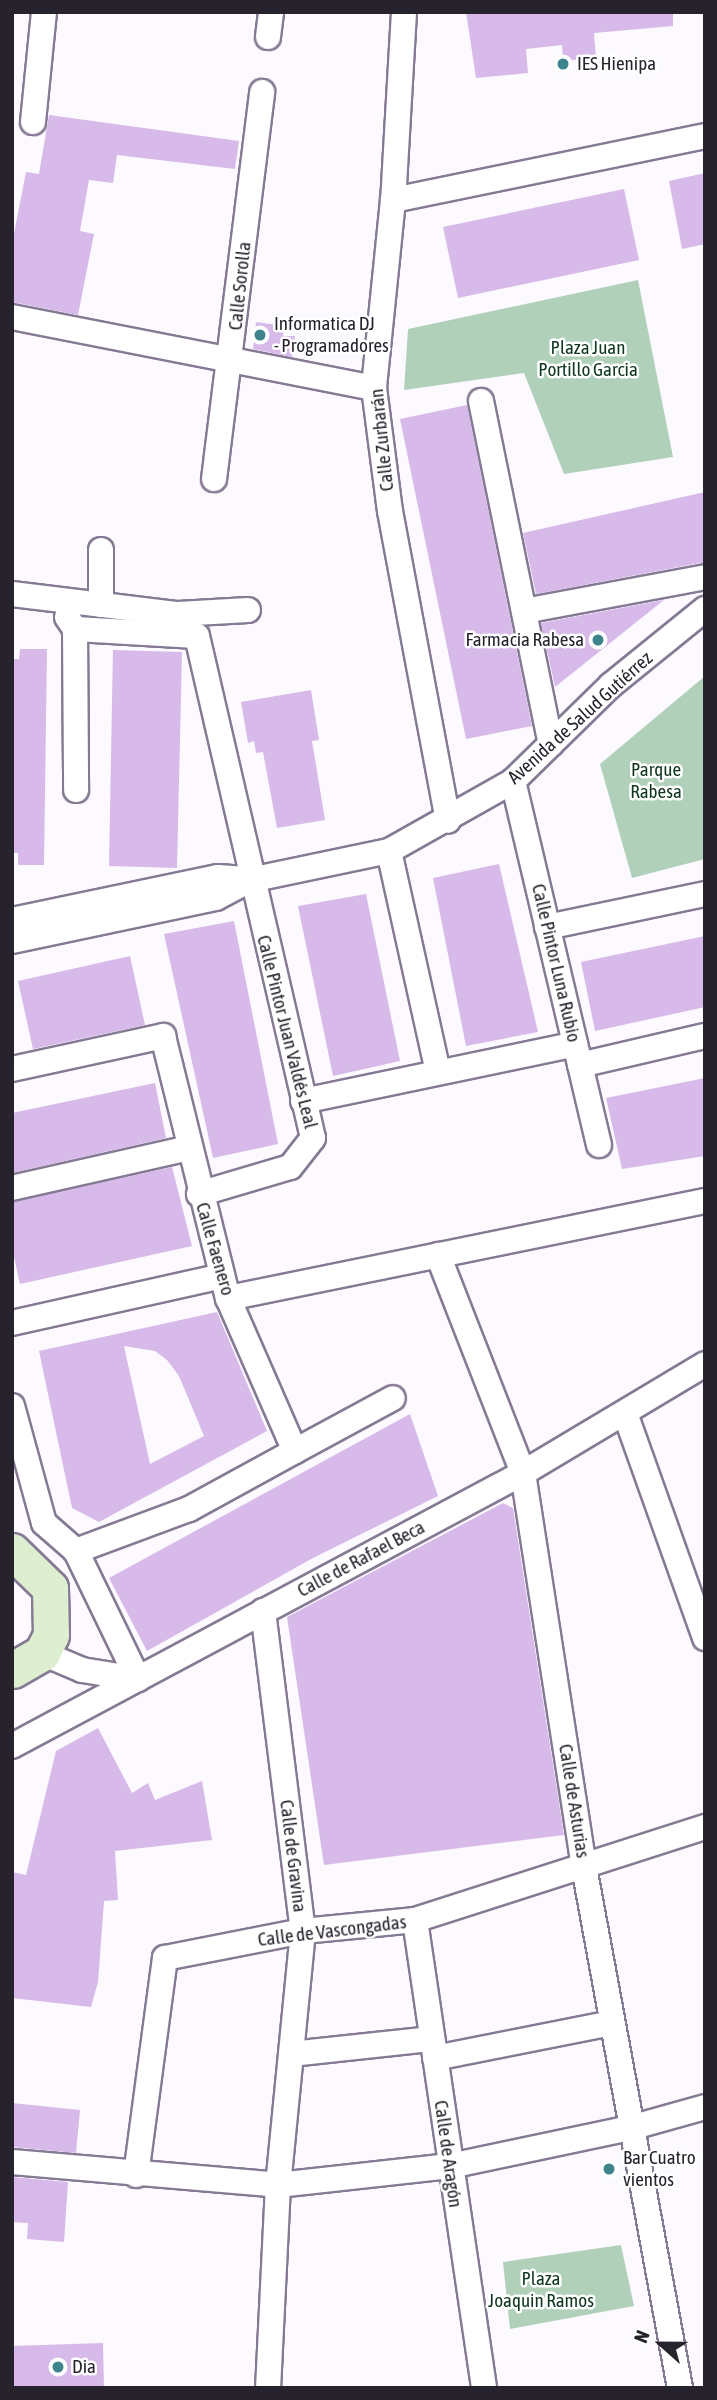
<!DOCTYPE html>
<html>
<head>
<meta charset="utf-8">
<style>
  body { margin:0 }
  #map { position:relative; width:717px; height:2400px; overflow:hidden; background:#fcf9ff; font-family:"Asap Condensed",sans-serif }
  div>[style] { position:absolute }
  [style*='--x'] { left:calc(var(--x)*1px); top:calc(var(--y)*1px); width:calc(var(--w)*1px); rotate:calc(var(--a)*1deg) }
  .green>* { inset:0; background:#b1d0ba }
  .building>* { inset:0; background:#d7bae9 }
  .roads { filter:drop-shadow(2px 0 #857a93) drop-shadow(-2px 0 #857a93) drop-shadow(0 2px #857a93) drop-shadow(0 -2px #857a93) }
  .street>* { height:24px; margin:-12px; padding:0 12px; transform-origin:12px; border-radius:12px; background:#fff }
  .secondary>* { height:35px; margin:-17.5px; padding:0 17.5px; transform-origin:17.5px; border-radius:17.5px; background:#ddeed1 }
  .dots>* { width:19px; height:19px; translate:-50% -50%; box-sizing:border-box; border:4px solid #fff; border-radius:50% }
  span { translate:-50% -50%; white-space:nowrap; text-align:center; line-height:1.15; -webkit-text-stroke:5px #fff; paint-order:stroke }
  .poi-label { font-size:19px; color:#27232d }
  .left { translate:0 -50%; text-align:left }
  .right { translate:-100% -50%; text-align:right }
  .street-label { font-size:19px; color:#27232d }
  .park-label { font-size:19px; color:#0f3620 }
  .frame { position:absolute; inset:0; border:14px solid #27232d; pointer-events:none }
  .north { position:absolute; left:626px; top:2309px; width:70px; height:70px; -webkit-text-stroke:5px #fff; paint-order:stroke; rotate:291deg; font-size:19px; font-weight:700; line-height:28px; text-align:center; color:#27232d }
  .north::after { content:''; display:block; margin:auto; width:24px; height:32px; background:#27232d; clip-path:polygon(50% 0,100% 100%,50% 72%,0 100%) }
</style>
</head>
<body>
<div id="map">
  <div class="green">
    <div style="clip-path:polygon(638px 280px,673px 457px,564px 474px,524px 373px,404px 390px,408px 329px)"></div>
    <div style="clip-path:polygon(705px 676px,705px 859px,632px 878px,600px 764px)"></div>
    <div style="clip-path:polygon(621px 2245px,634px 2306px,510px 2329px,503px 2262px)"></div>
  </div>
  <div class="building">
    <div style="clip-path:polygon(466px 12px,673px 12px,673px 26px,594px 33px,596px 58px,563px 61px,562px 45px,526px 49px,528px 73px,476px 78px)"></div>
    <div style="clip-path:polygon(49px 115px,239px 141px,235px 169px,117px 155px,113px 183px,89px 180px,80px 231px,94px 234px,78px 315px,12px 302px,12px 244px,26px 172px,39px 174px)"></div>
    <div style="clip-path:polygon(705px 173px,705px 244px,682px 249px,669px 181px)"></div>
    <div style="clip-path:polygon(624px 189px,639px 260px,458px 298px,443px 227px)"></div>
    <div style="clip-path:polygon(256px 322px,284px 326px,283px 336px,295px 336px,292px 357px,253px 349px)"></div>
    <div style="clip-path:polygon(467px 405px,532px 726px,466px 739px,400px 419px)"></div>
    <div style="clip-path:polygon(705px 492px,705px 562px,536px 594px,523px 533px)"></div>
    <div style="clip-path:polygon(664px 600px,555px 687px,541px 623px)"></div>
    <div style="clip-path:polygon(20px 649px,47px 649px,44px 865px,18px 865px,18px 853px,12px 853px,12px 659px,19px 659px)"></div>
    <div style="clip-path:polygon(113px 650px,182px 652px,177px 868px,109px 866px)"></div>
    <div style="clip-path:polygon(311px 690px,319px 740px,312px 741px,325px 820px,277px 828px,263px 752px,256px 753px,254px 741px,248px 743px,241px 702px)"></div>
    <div style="clip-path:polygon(499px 864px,538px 1032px,466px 1046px,433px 878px)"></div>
    <div style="clip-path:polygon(366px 894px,400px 1061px,333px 1076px,298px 906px)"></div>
    <div style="clip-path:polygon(234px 921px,278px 1144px,213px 1158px,164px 934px)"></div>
    <div style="clip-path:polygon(705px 936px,705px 1007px,595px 1031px,581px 962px)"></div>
    <div style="clip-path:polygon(130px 956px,145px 1025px,33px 1049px,18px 981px)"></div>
    <div style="clip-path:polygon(705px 1078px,705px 1156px,622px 1169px,606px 1098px)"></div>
    <div style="clip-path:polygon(155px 1083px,166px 1138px,12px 1173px,12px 1113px)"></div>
    <div style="clip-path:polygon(172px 1167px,192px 1246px,20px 1284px,12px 1248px,12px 1202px)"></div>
    <div style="clip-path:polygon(evenodd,217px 1312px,267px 1431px,99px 1522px,72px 1508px,39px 1351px,217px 1312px,124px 1346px,155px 1351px,167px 1360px,179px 1376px,204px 1436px,150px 1464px,124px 1346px)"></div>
    <div style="clip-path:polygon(410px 1414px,438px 1496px,313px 1558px,147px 1651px,109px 1578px)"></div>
    <div style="clip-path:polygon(503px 1503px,513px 1508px,564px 1835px,324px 1865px,287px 1617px)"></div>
    <div style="clip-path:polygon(98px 1728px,132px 1793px,148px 1783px,155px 1800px,202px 1781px,212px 1840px,115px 1851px,118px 1900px,104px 1901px,98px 1982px,91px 2007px,12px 1998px,12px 1872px,26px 1875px,56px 1751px)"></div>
    <div style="clip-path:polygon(12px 2103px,80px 2110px,76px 2153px,12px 2147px)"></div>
    <div style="clip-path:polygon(12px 2177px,68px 2182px,64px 2242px,27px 2239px,28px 2223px,12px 2222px)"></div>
    <div style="clip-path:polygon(103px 2343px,104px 2388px,12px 2388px,12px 2346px)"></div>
  </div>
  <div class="roads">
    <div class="street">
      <div style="--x:404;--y:12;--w:188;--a:93.3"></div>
      <div style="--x:393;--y:200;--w:189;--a:95.8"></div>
      <div style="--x:374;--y:388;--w:124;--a:82.6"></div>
      <div style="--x:390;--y:511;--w:315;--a:79.4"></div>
      <div style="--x:268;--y:37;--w:25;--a:-83"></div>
      <div style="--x:33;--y:122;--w:111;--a:-84.3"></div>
      <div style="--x:393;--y:200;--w:318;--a:-11.6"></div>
      <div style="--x:12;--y:317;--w:369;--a:11.1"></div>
      <div style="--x:481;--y:401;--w:350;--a:78.5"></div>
      <div style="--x:214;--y:479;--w:390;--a:-82.9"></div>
      <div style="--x:12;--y:594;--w:167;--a:6.9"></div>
      <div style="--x:178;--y:614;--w:70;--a:-3.3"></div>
      <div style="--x:101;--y:605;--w:55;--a:-90"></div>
      <div style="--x:524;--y:611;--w:184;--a:-10.6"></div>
      <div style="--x:67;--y:617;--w:14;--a:56"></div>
      <div style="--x:75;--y:629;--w:161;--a:89.6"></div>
      <div style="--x:75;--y:629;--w:122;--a:3.3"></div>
      <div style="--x:197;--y:636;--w:515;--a:76.99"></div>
      <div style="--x:313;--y:1138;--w:37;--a:128"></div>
      <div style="--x:290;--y:1167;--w:95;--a:163.5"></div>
      <div style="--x:513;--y:781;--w:374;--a:76.7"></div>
      <div style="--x:389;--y:851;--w:226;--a:77.5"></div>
      <div style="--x:12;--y:920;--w:210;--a:-11.8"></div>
      <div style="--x:218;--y:877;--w:32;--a:4"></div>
      <div style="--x:547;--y:927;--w:161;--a:-11.8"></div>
      <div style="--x:12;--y:941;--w:208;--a:-11.9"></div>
      <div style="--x:216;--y:898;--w:38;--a:-28"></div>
      <div style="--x:250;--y:880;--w:142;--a:-11.8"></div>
      <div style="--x:389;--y:851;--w:142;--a:-29.4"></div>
      <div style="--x:513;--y:781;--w:137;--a:-44.4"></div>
      <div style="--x:611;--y:685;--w:121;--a:-39"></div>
      <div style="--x:580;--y:1065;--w:128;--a:-13.1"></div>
      <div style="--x:12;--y:1069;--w:155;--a:-12.3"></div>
      <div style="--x:163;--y:1036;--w:270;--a:76.1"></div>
      <div style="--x:228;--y:1298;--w:167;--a:66.4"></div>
      <div style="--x:295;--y:1451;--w:121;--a:151.3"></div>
      <div style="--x:189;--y:1509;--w:121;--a:159.6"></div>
      <div style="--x:303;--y:1101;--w:278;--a:-11.8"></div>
      <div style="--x:12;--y:1188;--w:181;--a:-12.7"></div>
      <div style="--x:438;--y:1255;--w:234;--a:68.7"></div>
      <div style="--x:523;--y:1473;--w:399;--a:81.2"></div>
      <div style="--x:584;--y:1867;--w:530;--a:79.56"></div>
      <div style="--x:228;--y:1298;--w:487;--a:-11.5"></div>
      <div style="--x:12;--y:1323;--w:215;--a:-12.6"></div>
      <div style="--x:12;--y:1406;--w:121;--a:74.7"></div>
      <div style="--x:44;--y:1523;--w:43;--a:41.2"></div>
      <div style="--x:76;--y:1551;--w:142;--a:64.2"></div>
      <div style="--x:625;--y:1413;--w:239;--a:70.4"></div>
      <div style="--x:295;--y:1451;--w:111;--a:-28.4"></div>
      <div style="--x:263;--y:1611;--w:322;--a:82.9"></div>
      <div style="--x:303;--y:1931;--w:255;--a:95.6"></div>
      <div style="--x:278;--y:2185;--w:203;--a:92.8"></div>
      <div style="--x:42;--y:1653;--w:43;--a:23"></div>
      <div style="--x:82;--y:1670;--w:57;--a:9.1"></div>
      <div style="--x:12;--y:1746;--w:579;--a:-28.11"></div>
      <div style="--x:523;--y:1473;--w:212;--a:-30.9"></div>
      <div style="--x:415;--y:1920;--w:473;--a:81.6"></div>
      <div style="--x:291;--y:2054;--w:142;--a:-6.1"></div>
      <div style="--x:435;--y:2058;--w:180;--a:-11.2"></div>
      <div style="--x:12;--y:2162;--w:267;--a:4.9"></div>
      <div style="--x:278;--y:2185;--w:173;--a:-6.3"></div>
      <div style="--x:450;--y:2166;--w:184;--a:-11.9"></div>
      <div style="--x:630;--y:2128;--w:78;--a:-15.6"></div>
      <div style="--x:136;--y:2175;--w:219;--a:-82.4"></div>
      <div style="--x:165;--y:1958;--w:141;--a:-11.1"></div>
      <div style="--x:303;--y:1931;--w:113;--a:-5.6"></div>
      <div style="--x:415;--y:1920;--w:305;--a:-17.8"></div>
    </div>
    <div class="secondary">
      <div style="--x:12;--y:1551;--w:53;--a:44.2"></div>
      <div style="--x:50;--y:1588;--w:47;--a:88.8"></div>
      <div style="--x:51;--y:1635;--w:20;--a:117"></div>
      <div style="--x:42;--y:1653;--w:34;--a:150"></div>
    </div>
  </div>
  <div class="dots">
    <div style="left:563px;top:64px;background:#3d848d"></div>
    <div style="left:260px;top:335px;background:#3d848d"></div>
    <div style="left:598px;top:640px;background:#3d848d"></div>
    <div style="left:609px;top:2169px;background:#3d848d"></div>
    <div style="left:58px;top:2367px;background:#3d848d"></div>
  </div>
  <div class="poi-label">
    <span class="left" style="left:577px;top:64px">IES Hienipa</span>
    <span class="left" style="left:274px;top:335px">Informatica DJ<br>- Programadores</span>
    <span class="right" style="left:584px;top:640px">Farmacia Rabesa</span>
    <span class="left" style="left:623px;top:2169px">Bar Cuatro<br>vientos</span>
    <span class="left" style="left:72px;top:2367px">Dia</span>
  </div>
  <div class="street-label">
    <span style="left:240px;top:286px;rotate:-84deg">Calle Sorolla</span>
    <span style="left:382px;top:440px;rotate:-96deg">Calle Zurbarán</span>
    <span style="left:580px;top:718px;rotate:-42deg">Avenida de Salud Gutiérrez</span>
    <span style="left:556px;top:963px;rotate:77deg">Calle Pintor Luna Rubio</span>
    <span style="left:287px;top:1032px;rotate:76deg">Calle Pintor Juan Valdés Leal</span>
    <span style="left:215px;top:1249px;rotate:74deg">Calle Faenero</span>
    <span style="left:361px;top:1559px;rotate:-28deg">Calle de Rafael Beca</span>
    <span style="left:574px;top:1801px;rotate:81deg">Calle de Asturias</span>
    <span style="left:293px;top:1856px;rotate:83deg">Calle de Gravina</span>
    <span style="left:332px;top:1931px;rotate:-7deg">Calle de Vascongadas</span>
    <span style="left:448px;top:2154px;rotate:82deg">Calle de Aragón</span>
  </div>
  <div class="park-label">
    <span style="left:588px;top:359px">Plaza Juan<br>Portillo Garcia</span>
    <span style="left:656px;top:781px">Parque<br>Rabesa</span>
    <span style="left:541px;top:2290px">Plaza<br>Joaquin Ramos</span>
  </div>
  <div class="frame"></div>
  <div class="north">N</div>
</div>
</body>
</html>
